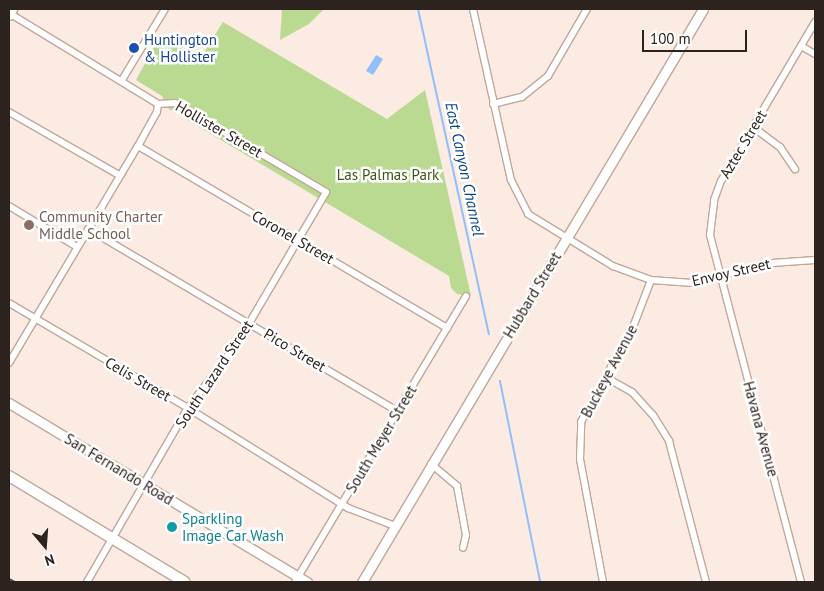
<!DOCTYPE html>
<html>
<head>
<meta charset="utf-8">
<style>
  body { margin:0 }
  #map { position:relative; width:824px; height:591px; overflow:hidden; background:#fcebe3; font-family:"PT Sans",sans-serif }
  div>[style] { position:absolute }
  [style*='--x'] { left:calc(var(--x)*1px); top:calc(var(--y)*1px); width:calc(var(--w)*1px); rotate:calc(var(--a)*1deg) }
  .green>* { inset:0; background:#bada92 }
  .water>* { inset:0; background:#91bffa }
  .stream>* { height:2px; margin:-1px; padding:0 1px; transform-origin:1px; border-radius:1px; background:#91bffa }
  .roads { filter:drop-shadow(1px 0 #c2a69a) drop-shadow(-1px 0 #c2a69a) drop-shadow(0 1px #c2a69a) drop-shadow(0 -1px #c2a69a) }
  .minor>* { height:6px; margin:-3px; padding:0 3px; transform-origin:3px; border-radius:3px; background:#fff }
  .secondary>* { height:9px; margin:-4.5px; padding:0 4.5px; transform-origin:4.5px; border-radius:4.5px; background:#fff }
  .primary>* { height:10px; margin:-5px; padding:0 5px; transform-origin:5px; border-radius:5px; background:#fff }
  .rail>* { height:2px; margin-top:-1px; transform-origin:0; background:repeating-linear-gradient(90deg,#544843 0 6px,transparent 0 12px) }
  .dots>* { width:14px; height:14px; translate:-50% -50%; box-sizing:border-box; border:2px solid #fff; border-radius:50% }
  span { translate:-50% -50%; white-space:nowrap; text-align:center; line-height:1.15; -webkit-text-stroke:5px #fff; paint-order:stroke }
  .transit-label { font-size:15px; color:#164399 }
  .left { translate:0 -50%; text-align:left }
  .street-label { font-size:15px; color:#2d231e }
  .park-label { font-size:15px; color:#3c5314 }
  .education-label { font-size:15px; color:#785e54 }
  .culture-label { font-size:15px; color:#0d838f }
  .water-label { font-size:16px; color:#0a4586; font-style:italic }
  .frame { position:absolute; inset:0; border:10px solid #2d231e; pointer-events:none }
  .north { position:absolute; left:20px; top:521px; width:50px; height:50px; -webkit-text-stroke:4px #fff; paint-order:stroke; rotate:162deg; font-size:14px; font-weight:700; line-height:20px; text-align:center; color:#2d231e }
  .north::after { content:''; display:block; margin:auto; width:18px; height:22px; background:#2d231e; clip-path:polygon(50% 0,100% 100%,50% 72%,0 100%) }
  .scale { position:absolute; left:642px; top:30px; width:105px; height:22px; box-sizing:border-box; border:2px solid #2d231e; border-top:0; padding-left:6px; font-size:15px; line-height:18px; white-space:nowrap; color:#2d231e; -webkit-text-stroke:4px #fff; paint-order:stroke }
</style>
</head>
<body>
<div id="map">
  <div class="green">
    <div style="clip-path:polygon(282px 9px,324px 9px,309px 24px,280px 40px)"></div>
    <div style="clip-path:polygon(223px 22px,387px 119px,425px 90px,471px 296px,457px 294px,451px 288px,449px 276px,169px 109px,162px 96px,136px 80px,161px 34px,201px 57px)"></div>
  </div>
  <div class="water">
    <div style="clip-path:polygon(376px 55px,383px 59px,373px 75px,366px 71px)"></div>
  </div>
  <div class="stream">
    <div style="--x:418;--y:9;--w:333;--a:77.7"></div>
    <div style="--x:500;--y:381;--w:205;--a:78.7"></div>
  </div>
  <div class="roads">
    <div class="minor">
      <div style="--x:473;--y:9;--w:175;--a:77.5"></div>
      <div style="--x:511;--y:180;--w:38;--a:63"></div>
      <div style="--x:528;--y:214;--w:100;--a:31.5"></div>
      <div style="--x:613;--y:266;--w:40;--a:20.2"></div>
      <div style="--x:651;--y:280;--w:42;--a:4.1"></div>
      <div style="--x:693;--y:283;--w:81;--a:-14.2"></div>
      <div style="--x:772;--y:263;--w:43;--a:-4"></div>
      <div style="--x:9;--y:13;--w:175;--a:31.4"></div>
      <div style="--x:801;--y:46;--w:16;--a:30"></div>
      <div style="--x:122;--y:80;--w:83;--a:-58.8"></div>
      <div style="--x:493;--y:104;--w:30;--a:-14"></div>
      <div style="--x:522;--y:97;--w:33;--a:-39"></div>
      <div style="--x:548;--y:76;--w:78;--a:-59.8"></div>
      <div style="--x:9;--y:112;--w:127;--a:29.8"></div>
      <div style="--x:753;--y:127;--w:34;--a:37"></div>
      <div style="--x:780;--y:147;--w:27;--a:56"></div>
      <div style="--x:138;--y:146;--w:359;--a:30.5"></div>
      <div style="--x:9;--y:206;--w:79;--a:31.1"></div>
      <div style="--x:88;--y:229;--w:359;--a:30.5"></div>
      <div style="--x:9;--y:303;--w:208;--a:30.4"></div>
      <div style="--x:188;--y:408;--w:189;--a:32"></div>
      <div style="--x:348;--y:508;--w:50;--a:21"></div>
      <div style="--x:9;--y:363;--w:252;--a:-59.3"></div>
      <div style="--x:138;--y:146;--w:39;--a:-61"></div>
      <div style="--x:157;--y:112;--w:8;--a:-83"></div>
      <div style="--x:605;--y:377;--w:31;--a:29"></div>
      <div style="--x:632;--y:392;--w:31;--a:48"></div>
      <div style="--x:653;--y:415;--w:31;--a:58"></div>
      <div style="--x:669;--y:441;--w:146;--a:75.3"></div>
      <div style="--x:431;--y:464;--w:34;--a:40"></div>
      <div style="--x:457;--y:486;--w:50;--a:79.6"></div>
      <div style="--x:466;--y:535;--w:13;--a:103"></div>
      <div style="--x:87;--y:582;--w:201;--a:-59.9"></div>
      <div style="--x:188;--y:408;--w:81;--a:-52.6"></div>
      <div style="--x:237;--y:344;--w:176;--a:-59.6"></div>
      <div style="--x:326;--y:192;--w:175;--a:-149.5"></div>
      <div style="--x:175;--y:103;--w:17;--a:177"></div>
      <div style="--x:295;--y:582;--w:333;--a:-59.1"></div>
      <div style="--x:603;--y:582;--w:125;--a:-100.6"></div>
      <div style="--x:580;--y:459;--w:37;--a:-88"></div>
      <div style="--x:581;--y:422;--w:108;--a:-61.3"></div>
      <div style="--x:633;--y:327;--w:50;--a:-69"></div>
      <div style="--x:801;--y:582;--w:359;--a:-104.7"></div>
      <div style="--x:710;--y:235;--w:35;--a:-83"></div>
      <div style="--x:714;--y:200;--w:20;--a:-70"></div>
      <div style="--x:721;--y:181;--w:185;--a:-59.4"></div>
    </div>
    <div class="secondary">
      <div style="--x:9;--y:15;--w:7;--a:-63"></div>
      <div style="--x:9;--y:403;--w:348;--a:31"></div>
      <div style="--x:362;--y:582;--w:667;--a:-59.24"></div>
    </div>
    <div class="primary">
      <div style="--x:9;--y:476;--w:205;--a:31.1"></div>
    </div>
  </div>
  <div class="rail">
    <div style="--x:9;--y:579;--w:7;--a:27"></div>
  </div>
  <div class="dots">
    <div style="left:134px;top:48px;background:#1a4fb4"></div>
    <div style="left:29px;top:225px;background:#8d6e63"></div>
    <div style="left:172px;top:527px;background:#0f9aa8"></div>
  </div>
  <div class="transit-label">
    <span class="left" style="left:144px;top:48px">Huntington<br>&amp; Hollister</span>
  </div>
  <div class="street-label">
    <span style="left:219px;top:129px;rotate:30deg">Hollister Street</span>
    <span style="left:743px;top:144px;rotate:-59deg">Aztec Street</span>
    <span style="left:293px;top:237px;rotate:30deg">Coronel Street</span>
    <span style="left:731px;top:272px;rotate:-13deg">Envoy Street</span>
    <span style="left:532px;top:295px;rotate:-59deg">Hubbard Street</span>
    <span style="left:295px;top:350px;rotate:31deg">Pico Street</span>
    <span style="left:609px;top:371px;rotate:-62deg">Buckeye Avenue</span>
    <span style="left:214px;top:374px;rotate:-56deg">South Lazard Street</span>
    <span style="left:138px;top:379px;rotate:30deg">Celis Street</span>
    <span style="left:761px;top:429px;rotate:75deg">Havana Avenue</span>
    <span style="left:381px;top:439px;rotate:-59deg">South Meyer Street</span>
    <span style="left:119px;top:469px;rotate:31deg">San Fernando Road</span>
  </div>
  <div class="park-label">
    <span style="left:388px;top:175px">Las Palmas Park</span>
  </div>
  <div class="education-label">
    <span class="left" style="left:39px;top:225px">Community Charter<br>Middle School</span>
  </div>
  <div class="culture-label">
    <span class="left" style="left:182px;top:527px">Sparkling<br>Image Car Wash</span>
  </div>
  <div class="water-label">
    <span style="left:465px;top:169px;rotate:78deg">East Canyon Channel</span>
  </div>
  <div class="frame"></div>
  <div class="north">N</div>
  <div class="scale">100 m</div>
</div>
</body>
</html>
